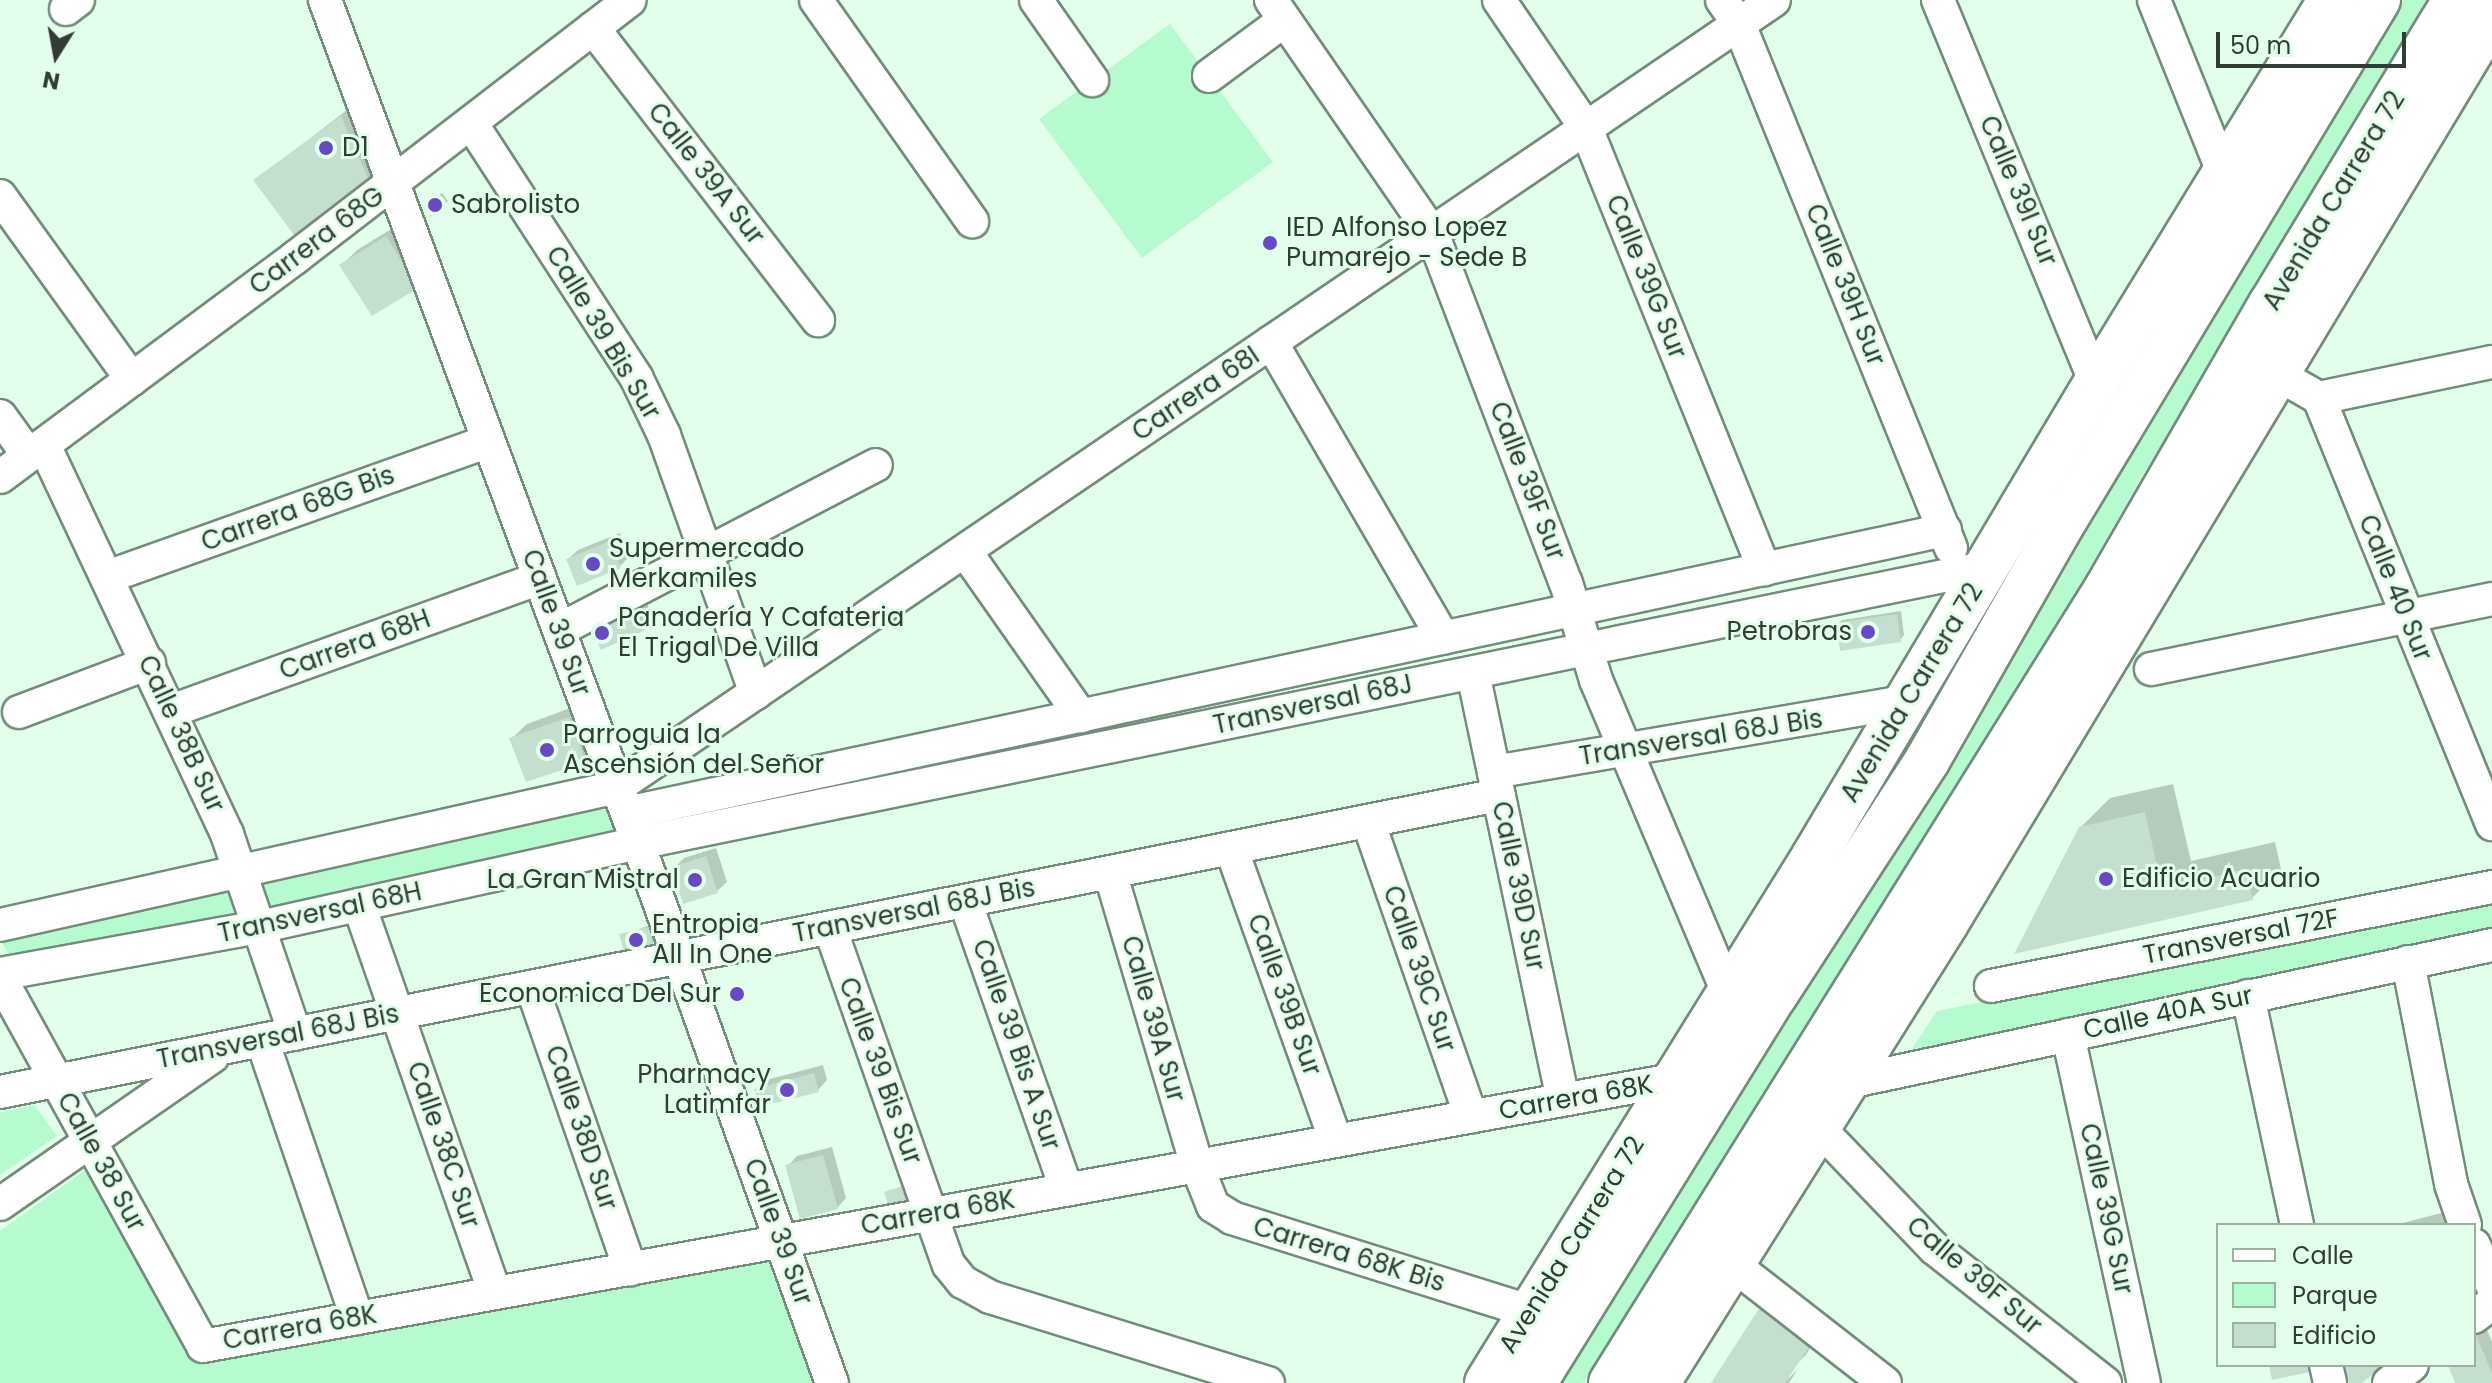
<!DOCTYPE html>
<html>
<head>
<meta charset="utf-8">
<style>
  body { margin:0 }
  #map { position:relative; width:2492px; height:1383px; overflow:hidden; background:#e3ffec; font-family:Poppins,sans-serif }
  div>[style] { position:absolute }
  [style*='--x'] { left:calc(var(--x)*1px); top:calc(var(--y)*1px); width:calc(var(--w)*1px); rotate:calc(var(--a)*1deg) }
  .green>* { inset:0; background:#b6fad0 }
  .shadow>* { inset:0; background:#0003 }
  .building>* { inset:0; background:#c4dfcd }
  .roads { filter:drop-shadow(2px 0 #738c7c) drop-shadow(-2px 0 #738c7c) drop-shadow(0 2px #738c7c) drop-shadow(0 -2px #738c7c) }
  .minor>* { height:32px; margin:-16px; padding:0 16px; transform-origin:16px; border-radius:16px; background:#fff }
  .highway>* { height:44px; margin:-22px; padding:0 22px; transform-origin:22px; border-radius:22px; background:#fff }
  .dots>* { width:22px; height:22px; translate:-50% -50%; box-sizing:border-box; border:4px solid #e3ffec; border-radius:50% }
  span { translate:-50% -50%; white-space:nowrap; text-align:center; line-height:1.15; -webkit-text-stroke:6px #e3ffec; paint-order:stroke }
  .poi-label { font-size:26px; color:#313c35 }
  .left { translate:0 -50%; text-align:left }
  .right { translate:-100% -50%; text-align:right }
  .street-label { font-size:26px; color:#313c35 }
  .legend { position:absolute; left:2216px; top:1223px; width:260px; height:144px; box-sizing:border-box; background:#e3ffec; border:2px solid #9cb1a3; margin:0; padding:10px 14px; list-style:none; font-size:24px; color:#313c35 }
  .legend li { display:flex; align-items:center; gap:16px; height:40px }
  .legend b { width:40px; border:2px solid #9cb1a3 }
  .north { position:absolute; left:16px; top:16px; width:80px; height:80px; -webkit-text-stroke:6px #e3ffec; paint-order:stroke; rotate:191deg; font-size:22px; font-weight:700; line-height:32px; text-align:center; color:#313c35 }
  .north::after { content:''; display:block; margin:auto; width:28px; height:36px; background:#313c35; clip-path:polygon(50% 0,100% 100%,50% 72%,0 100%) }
  .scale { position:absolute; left:2216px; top:32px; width:190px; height:36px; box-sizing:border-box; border:4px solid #313c35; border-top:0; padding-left:10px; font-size:24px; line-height:28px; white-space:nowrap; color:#313c35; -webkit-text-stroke:6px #e3ffec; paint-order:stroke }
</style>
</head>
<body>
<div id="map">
  <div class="green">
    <div style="clip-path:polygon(2393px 0,2441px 0,2314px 210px,2148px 466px,2033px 667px,1583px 1383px,1549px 1383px)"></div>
    <div style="clip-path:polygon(1170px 24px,1273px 162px,1142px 258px,1039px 119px)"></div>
    <div style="clip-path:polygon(606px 801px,617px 840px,18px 971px,0 939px)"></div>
    <div style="clip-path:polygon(2492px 898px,2492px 934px,1908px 1055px,1937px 1011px)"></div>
    <div style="clip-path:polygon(34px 1105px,57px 1136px,0 1175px,0 1112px)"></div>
    <div style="clip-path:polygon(89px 1167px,188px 1357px,772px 1251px,813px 1383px,0 1383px,0 1231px)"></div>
  </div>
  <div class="shadow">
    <div style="clip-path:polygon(356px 103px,385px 169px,298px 236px,256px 180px)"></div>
    <div style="clip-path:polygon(442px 193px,448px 201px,444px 205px,433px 200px)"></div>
    <div style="clip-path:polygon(401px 223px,417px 286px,342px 265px,357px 250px)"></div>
    <div style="clip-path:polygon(620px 533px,629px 557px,620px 566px,568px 559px,578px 550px)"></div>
    <div style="clip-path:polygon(646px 602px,653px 619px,644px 629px,594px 630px)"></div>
    <div style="clip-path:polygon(1901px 611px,1904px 635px,1900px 640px,1838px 624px,1842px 620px)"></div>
    <div style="clip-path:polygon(584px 703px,599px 745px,584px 760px,512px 738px,527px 724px)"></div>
    <div style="clip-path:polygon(2173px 784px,2191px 861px,2275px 842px,2281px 869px,2252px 898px,2018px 951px,2080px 828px,2110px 798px)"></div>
    <div style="clip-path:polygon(716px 848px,727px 882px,717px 891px,674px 868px,684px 858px)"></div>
    <div style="clip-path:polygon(653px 924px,656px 940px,652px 944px,622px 935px)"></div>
    <div style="clip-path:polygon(823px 1065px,827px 1080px,818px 1090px,757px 1090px,766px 1080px)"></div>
    <div style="clip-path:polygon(832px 1147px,846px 1198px,837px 1208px,788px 1166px,797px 1156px)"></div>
    <div style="clip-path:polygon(2445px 1212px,2449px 1225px,2395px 1225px)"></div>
    <div style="clip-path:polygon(1771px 1298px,1821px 1330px,1806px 1355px,1785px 1376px,1788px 1379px,1798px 1369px,1789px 1383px,1713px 1383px)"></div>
    <div style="clip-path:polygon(2486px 1327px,2492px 1342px,2492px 1381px,2457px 1383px,2450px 1365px,2474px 1365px,2474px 1336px)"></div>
  </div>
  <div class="building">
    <div style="clip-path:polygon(341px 116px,371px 185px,297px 239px,253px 180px)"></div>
    <div style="clip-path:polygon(437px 196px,445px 206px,430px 217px,426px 204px)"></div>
    <div style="clip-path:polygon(386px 236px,418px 288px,372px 316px,339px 265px)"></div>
    <div style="clip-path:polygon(610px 541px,621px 568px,577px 586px,566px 559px)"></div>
    <div style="clip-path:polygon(636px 610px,645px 630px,601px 650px,592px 629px)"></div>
    <div style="clip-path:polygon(1897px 614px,1901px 642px,1840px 651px,1836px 623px)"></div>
    <div style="clip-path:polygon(569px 717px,586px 762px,526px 782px,509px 738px)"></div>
    <div style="clip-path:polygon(2145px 812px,2162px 889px,2246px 869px,2253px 900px,2014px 954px,2079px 827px)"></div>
    <div style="clip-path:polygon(706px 856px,718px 893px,683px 904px,672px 867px)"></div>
    <div style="clip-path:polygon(649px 927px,653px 946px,624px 952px,619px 934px)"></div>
    <div style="clip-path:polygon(814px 1073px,819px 1092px,759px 1107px,754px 1089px)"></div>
    <div style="clip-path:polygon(823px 1155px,838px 1209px,800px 1219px,785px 1165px)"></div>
    <div style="clip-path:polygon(908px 1184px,916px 1206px,891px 1214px,884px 1192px)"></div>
    <div style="clip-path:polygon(1760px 1307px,1813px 1341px,1785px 1383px,1711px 1383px)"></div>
    <div style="clip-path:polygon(2474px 1330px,2492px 1373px,2492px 1383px,2455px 1383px,2448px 1365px,2474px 1365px)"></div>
    <div style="clip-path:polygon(2269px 1365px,2309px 1365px,2310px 1372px,2272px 1380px)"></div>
    <div style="clip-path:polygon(2345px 1365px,2378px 1365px,2379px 1369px,2362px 1383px,2349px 1383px)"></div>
  </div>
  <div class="roads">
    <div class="minor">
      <div style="--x:325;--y:0;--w:899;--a:69.63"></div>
      <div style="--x:638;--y:843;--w:574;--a:70.24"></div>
      <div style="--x:816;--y:0;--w:271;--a:54.8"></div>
      <div style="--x:1036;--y:0;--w:98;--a:55"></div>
      <div style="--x:1271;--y:0;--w:283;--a:55.4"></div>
      <div style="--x:1432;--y:233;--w:375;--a:69.1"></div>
      <div style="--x:1566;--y:583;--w:102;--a:72.8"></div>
      <div style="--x:1596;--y:680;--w:339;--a:67.1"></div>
      <div style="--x:1499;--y:0;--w:155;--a:55.8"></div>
      <div style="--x:1586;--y:128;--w:476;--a:68"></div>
      <div style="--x:1722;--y:0;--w:29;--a:55"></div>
      <div style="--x:1739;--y:24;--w:565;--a:67.97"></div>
      <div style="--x:1938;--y:0;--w:414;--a:67.6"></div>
      <div style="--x:2154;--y:0;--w:188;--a:68.1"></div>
      <div style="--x:66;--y:9;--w:15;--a:-37"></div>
      <div style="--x:593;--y:28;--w:369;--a:52.4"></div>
      <div style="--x:1209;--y:76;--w:94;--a:-36.4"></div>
      <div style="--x:471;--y:123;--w:305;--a:57"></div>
      <div style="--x:637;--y:379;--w:62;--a:64.3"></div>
      <div style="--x:664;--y:435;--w:274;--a:70.4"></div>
      <div style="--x:0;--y:196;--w:226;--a:54.3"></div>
      <div style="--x:1271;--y:342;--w:342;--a:59.8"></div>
      <div style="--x:2275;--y:373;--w:51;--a:29.6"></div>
      <div style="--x:2319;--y:398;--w:460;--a:67.9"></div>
      <div style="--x:2319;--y:398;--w:177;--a:-11.8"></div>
      <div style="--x:0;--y:416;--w:49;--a:54.1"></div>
      <div style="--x:44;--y:445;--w:430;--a:64.8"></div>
      <div style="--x:227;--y:834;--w:211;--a:71.2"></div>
      <div style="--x:0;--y:477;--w:369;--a:-36.6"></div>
      <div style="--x:296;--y:257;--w:421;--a:-37.6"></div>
      <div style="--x:965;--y:551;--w:202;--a:54.9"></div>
      <div style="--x:107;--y:577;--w:405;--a:-19.6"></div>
      <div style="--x:559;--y:630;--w:357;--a:-27.5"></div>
      <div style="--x:2151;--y:669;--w:348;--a:-11.6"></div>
      <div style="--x:1473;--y:673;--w:436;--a:78.1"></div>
      <div style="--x:171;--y:711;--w:392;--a:-19.8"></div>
      <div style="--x:19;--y:712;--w:139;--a:-20.7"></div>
      <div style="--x:1494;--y:772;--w:420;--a:-9.7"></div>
      <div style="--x:627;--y:813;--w:1348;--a:-12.12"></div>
      <div style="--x:1368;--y:821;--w:313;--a:70.8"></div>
      <div style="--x:1231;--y:848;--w:311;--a:70.3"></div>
      <div style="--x:1110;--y:872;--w:307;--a:73.5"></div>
      <div style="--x:1197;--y:1166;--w:43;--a:68.2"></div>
      <div style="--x:1213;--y:1206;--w:22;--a:32"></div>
      <div style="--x:1232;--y:1218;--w:311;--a:17.4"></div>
      <div style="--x:965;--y:901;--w:306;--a:70.6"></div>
      <div style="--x:359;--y:905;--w:411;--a:70.7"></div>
      <div style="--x:0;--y:925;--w:632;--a:-12.61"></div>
      <div style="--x:617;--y:787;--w:1399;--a:-34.22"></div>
      <div style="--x:830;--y:928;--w:357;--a:70.6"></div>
      <div style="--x:949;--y:1265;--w:22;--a:51"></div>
      <div style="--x:963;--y:1282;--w:31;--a:29"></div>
      <div style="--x:990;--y:1297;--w:291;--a:17.2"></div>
      <div style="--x:2408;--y:962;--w:226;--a:79"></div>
      <div style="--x:2451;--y:1184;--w:43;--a:71.1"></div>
      <div style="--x:0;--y:974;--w:263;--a:-10.3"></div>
      <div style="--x:259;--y:927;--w:388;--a:-12.5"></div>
      <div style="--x:638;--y:843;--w:1377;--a:-11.56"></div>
      <div style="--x:0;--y:978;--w:420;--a:61.1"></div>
      <div style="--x:203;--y:1346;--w:1494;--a:-10.26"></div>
      <div style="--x:1991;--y:986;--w:511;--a:-11.18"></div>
      <div style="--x:532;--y:987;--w:299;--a:70.8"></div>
      <div style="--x:2248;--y:996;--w:234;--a:77.9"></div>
      <div style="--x:2068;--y:1035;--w:356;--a:77.7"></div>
      <div style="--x:262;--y:1040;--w:294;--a:71.1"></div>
      <div style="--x:1844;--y:1083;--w:663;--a:-12.02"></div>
      <div style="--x:0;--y:1092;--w:1528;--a:-11.21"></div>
      <div style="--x:1817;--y:1126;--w:169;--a:46.2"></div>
      <div style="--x:1934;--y:1248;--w:218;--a:38.3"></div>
      <div style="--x:0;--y:1204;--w:259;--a:-34.8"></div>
      <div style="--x:2474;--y:1245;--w:44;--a:65.8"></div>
      <div style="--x:1731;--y:1263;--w:195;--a:37.9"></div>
      <div style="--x:2474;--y:1317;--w:23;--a:-38"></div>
      <div style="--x:2326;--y:1365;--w:18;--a:77"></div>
      <div style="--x:2389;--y:1383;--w:29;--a:-38"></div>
    </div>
    <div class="highway">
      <div style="--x:1487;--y:1383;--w:618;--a:-58.16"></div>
      <div style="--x:1813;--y:858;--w:553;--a:-59.21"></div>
      <div style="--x:2096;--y:383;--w:449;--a:-58.5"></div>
      <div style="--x:1534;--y:1383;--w:457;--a:-58.2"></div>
      <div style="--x:1775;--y:995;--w:281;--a:-57"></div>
      <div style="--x:1928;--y:759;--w:262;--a:-60.3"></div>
      <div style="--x:2058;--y:531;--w:620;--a:-58.93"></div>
      <div style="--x:1611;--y:1383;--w:937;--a:-58.04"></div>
      <div style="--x:2107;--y:588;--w:326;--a:-60"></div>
      <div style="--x:2270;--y:306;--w:358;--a:-58.8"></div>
      <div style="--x:1657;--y:1383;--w:543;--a:-57.86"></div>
      <div style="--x:1946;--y:923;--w:1059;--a:-58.95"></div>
    </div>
  </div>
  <div class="dots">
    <div style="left:326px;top:148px;background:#6749c2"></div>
    <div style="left:435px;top:205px;background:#6749c2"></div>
    <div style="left:1270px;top:243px;background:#6749c2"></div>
    <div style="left:593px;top:564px;background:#6749c2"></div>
    <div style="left:1868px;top:632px;background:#6749c2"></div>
    <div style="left:602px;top:633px;background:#6749c2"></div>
    <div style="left:547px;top:750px;background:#6749c2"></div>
    <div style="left:2106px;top:879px;background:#6749c2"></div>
    <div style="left:695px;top:880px;background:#6749c2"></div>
    <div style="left:636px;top:940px;background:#6749c2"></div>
    <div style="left:737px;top:994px;background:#6749c2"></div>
    <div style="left:787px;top:1090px;background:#6749c2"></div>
  </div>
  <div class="poi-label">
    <span class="left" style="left:342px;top:148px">D1</span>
    <span class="left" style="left:451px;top:205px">Sabrolisto</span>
    <span class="left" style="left:1286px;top:243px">IED Alfonso Lopez<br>Pumarejo - Sede B</span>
    <span class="left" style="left:609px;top:564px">Supermercado<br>Merkamiles</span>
    <span class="left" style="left:618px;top:633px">Panadería Y Cafateria<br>El Trigal De Villa</span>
    <span class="right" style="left:1852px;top:632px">Petrobras</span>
    <span class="left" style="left:563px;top:750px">Parroguia la<br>Ascensión del Señor</span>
    <span class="left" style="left:2122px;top:879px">Edificio Acuario</span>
    <span class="right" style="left:679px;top:880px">La Gran Mistral</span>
    <span class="left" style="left:652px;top:940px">Entropia<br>All In One</span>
    <span class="right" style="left:721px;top:994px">Economica Del Sur</span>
    <span class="right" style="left:771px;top:1090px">Pharmacy<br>Latimfar</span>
  </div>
  <div class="street-label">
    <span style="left:706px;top:174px;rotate:52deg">Calle 39A Sur</span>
    <span style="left:2018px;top:191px;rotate:67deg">Calle 39I Sur</span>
    <span style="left:2334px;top:201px;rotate:-59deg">Avenida Carrera 72</span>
    <span style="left:317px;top:241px;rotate:-37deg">Carrera 68G</span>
    <span style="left:1646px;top:277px;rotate:68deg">Calle 39G Sur</span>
    <span style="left:1845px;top:285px;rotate:68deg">Calle 39H Sur</span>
    <span style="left:603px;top:333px;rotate:59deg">Calle 39 Bis Sur</span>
    <span style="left:1196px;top:394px;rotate:-34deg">Carrera 68I</span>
    <span style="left:1527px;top:481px;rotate:69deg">Calle 39F Sur</span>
    <span style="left:298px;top:509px;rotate:-20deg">Carrera 68G Bis</span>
    <span style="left:2395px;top:588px;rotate:68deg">Calle 40 Sur</span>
    <span style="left:556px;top:623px;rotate:70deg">Calle 39 Sur</span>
    <span style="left:355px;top:645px;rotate:-20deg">Carrera 68H</span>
    <span style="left:1912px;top:693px;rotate:-59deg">Avenida Carrera 72</span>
    <span style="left:1313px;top:705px;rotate:-12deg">Transversal 68J</span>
    <span style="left:181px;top:734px;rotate:65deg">Calle 38B Sur</span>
    <span style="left:1701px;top:738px;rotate:-9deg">Transversal 68J Bis</span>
    <span style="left:1518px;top:886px;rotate:78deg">Calle 39D Sur</span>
    <span style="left:914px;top:911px;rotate:-11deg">Transversal 68J Bis</span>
    <span style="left:320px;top:913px;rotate:-12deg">Transversal 68H</span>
    <span style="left:2241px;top:937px;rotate:-11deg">Transversal 72F</span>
    <span style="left:1419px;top:969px;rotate:71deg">Calle 39C Sur</span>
    <span style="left:1284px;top:995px;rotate:70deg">Calle 39B Sur</span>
    <span style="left:2168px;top:1013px;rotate:-12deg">Calle 40A Sur</span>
    <span style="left:1153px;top:1019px;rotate:74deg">Calle 39A Sur</span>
    <span style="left:278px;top:1037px;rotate:-11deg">Transversal 68J Bis</span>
    <span style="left:1016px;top:1045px;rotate:71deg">Calle 39 Bis A Sur</span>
    <span style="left:880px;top:1071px;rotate:70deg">Calle 39 Bis Sur</span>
    <span style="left:1576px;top:1098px;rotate:-10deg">Carrera 68K</span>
    <span style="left:581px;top:1128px;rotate:71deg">Calle 38D Sur</span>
    <span style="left:443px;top:1145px;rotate:71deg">Calle 38C Sur</span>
    <span style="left:101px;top:1162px;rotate:61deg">Calle 38 Sur</span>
    <span style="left:2106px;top:1209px;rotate:78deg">Calle 39G Sur</span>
    <span style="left:938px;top:1213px;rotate:-10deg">Carrera 68K</span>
    <span style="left:778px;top:1232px;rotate:70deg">Calle 39 Sur</span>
    <span style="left:1572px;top:1245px;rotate:-58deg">Avenida Carrera 72</span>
    <span style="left:1349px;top:1255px;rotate:17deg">Carrera 68K Bis</span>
    <span style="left:1974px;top:1276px;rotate:40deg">Calle 39F Sur</span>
    <span style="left:300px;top:1328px;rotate:-10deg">Carrera 68K</span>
  </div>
  <ul class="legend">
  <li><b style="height:10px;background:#fff"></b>Calle</li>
  <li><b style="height:22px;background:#b6fad0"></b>Parque</li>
  <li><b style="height:22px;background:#c4dfcd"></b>Edificio</li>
  </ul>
  <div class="north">N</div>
  <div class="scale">50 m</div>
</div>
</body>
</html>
